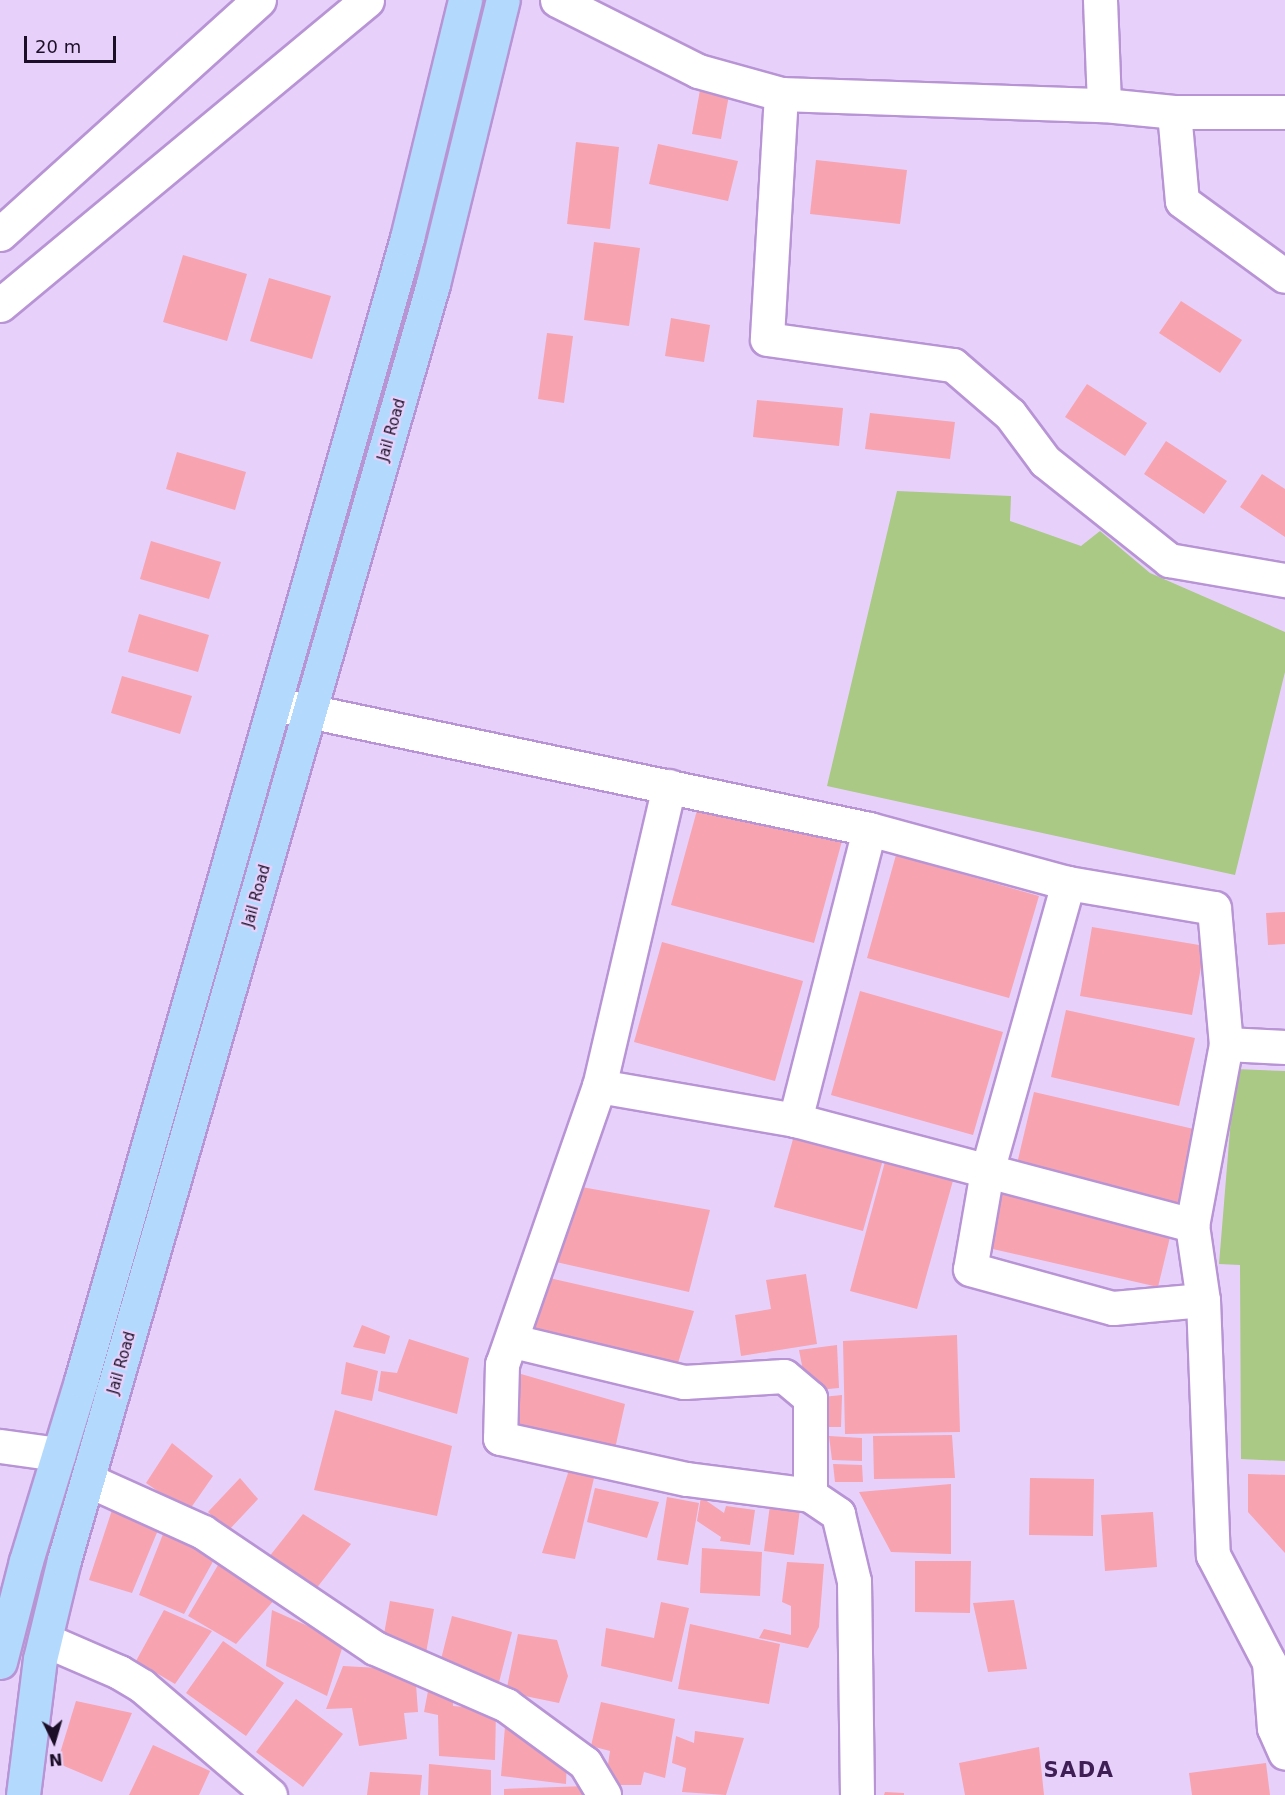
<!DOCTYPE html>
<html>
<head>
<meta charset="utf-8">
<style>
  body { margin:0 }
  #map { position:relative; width:1285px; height:1795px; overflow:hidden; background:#e7d1fb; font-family:"DejaVu Sans",sans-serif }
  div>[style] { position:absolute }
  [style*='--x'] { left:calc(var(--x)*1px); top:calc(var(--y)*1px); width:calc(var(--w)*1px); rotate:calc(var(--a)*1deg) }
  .green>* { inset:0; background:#a9c984 }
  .building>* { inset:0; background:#f7a3b0 }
  .roads { filter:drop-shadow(2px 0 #b894d5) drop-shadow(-2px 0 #b894d5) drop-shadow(0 2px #b894d5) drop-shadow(0 -2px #b894d5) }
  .minor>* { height:33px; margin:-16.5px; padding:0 16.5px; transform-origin:16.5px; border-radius:16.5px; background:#fff }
  .major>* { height:33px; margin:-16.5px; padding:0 16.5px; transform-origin:16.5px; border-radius:16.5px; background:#b3d9fd }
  span { translate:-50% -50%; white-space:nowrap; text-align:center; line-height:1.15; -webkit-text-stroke:4.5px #e7d1fb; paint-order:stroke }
  .street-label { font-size:15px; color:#1c0e27 }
  .district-label { font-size:21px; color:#3f1e56; font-weight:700; letter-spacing:1.5px }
  .north { position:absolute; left:24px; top:1711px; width:60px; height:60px; -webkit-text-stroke:4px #e7d1fb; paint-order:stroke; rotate:175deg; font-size:16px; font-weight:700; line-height:24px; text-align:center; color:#1c0e27 }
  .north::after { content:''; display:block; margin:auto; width:21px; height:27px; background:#1c0e27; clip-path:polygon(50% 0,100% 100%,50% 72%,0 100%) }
  .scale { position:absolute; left:24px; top:36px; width:92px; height:27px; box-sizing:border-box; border:3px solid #1c0e27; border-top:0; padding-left:8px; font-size:18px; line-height:21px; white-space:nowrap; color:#1c0e27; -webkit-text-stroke:4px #e7d1fb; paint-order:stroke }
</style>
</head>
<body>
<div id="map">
  <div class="green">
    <div style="clip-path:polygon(897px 491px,1011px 496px,1010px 521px,1081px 546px,1100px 531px,1150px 573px,1285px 632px,1285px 672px,1235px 875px,827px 786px)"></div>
    <div style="clip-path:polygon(1235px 1069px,1285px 1071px,1285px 1461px,1241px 1459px,1240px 1265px,1219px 1264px)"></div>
  </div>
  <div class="building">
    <div style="clip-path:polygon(700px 90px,729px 95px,721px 139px,692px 134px)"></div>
    <div style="clip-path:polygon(576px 142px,619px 147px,610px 229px,567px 224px)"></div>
    <div style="clip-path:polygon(658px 144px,738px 161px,728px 201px,649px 184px)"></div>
    <div style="clip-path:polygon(816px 160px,907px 170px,900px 224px,810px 214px)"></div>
    <div style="clip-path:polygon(594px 242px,640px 248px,629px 326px,584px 320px)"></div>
    <div style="clip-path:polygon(183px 255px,247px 274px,227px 341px,163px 322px)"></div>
    <div style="clip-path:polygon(269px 278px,331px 296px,312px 359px,250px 341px)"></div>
    <div style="clip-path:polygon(1181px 301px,1242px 340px,1220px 373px,1159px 333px)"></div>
    <div style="clip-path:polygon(671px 318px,710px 325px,704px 362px,665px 356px)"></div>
    <div style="clip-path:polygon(547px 333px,573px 336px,564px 403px,538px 399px)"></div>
    <div style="clip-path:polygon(1087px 384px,1147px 423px,1125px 456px,1065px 417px)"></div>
    <div style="clip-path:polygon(757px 400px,843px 408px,839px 446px,753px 437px)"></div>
    <div style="clip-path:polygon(870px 413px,955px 422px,950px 459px,865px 449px)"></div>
    <div style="clip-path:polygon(1166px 441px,1227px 481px,1204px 514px,1144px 474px)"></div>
    <div style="clip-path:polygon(177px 452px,246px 472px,235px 510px,166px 489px)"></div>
    <div style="clip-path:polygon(1262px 474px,1285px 489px,1285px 537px,1240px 507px)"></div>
    <div style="clip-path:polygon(151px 541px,221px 562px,209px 599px,140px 579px)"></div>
    <div style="clip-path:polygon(139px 614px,209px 635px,198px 672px,128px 652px)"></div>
    <div style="clip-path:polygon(122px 676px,192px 696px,180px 734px,111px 713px)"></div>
    <div style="clip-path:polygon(699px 803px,842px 841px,814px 943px,671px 905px)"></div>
    <div style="clip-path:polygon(896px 855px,1039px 896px,1009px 998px,867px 958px)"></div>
    <div style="clip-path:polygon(1285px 912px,1285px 944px,1268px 945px,1266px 913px)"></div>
    <div style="clip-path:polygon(1092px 927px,1205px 946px,1192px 1015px,1080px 996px)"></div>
    <div style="clip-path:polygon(662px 942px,803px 981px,775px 1081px,634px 1042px)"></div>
    <div style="clip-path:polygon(860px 991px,1003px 1032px,973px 1135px,831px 1095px)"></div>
    <div style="clip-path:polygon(1066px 1010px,1195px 1038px,1179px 1106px,1051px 1077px)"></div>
    <div style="clip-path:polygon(1034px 1092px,1198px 1130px,1180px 1206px,1016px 1168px)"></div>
    <div style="clip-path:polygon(795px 1132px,884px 1156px,863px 1231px,774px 1207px)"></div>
    <div style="clip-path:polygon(886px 1158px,954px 1177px,917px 1309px,850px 1291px)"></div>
    <div style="clip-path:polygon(576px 1186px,710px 1210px,689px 1292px,556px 1262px)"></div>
    <div style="clip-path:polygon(997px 1193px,1171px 1233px,1158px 1287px,984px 1247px)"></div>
    <div style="clip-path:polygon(806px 1274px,817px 1344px,741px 1356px,735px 1315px,771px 1309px,766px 1280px)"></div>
    <div style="clip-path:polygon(545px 1277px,694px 1311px,678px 1363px,525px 1334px)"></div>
    <div style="clip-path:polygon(362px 1325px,390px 1336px,385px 1354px,353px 1347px)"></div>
    <div style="clip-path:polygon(957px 1335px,960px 1432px,845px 1434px,843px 1341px)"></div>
    <div style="clip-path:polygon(409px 1339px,469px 1358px,457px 1414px,378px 1391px,381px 1371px,397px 1373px)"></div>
    <div style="clip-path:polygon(837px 1345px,839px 1388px,807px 1391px,799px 1350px)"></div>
    <div style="clip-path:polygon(346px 1362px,378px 1371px,372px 1401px,341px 1394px)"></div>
    <div style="clip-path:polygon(521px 1374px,625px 1404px,614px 1453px,509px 1432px)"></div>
    <div style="clip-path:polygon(842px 1395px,841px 1427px,821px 1427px,813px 1398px)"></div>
    <div style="clip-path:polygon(335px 1410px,452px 1446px,437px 1516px,314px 1490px)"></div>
    <div style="clip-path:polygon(952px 1435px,955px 1478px,874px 1479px,873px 1436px)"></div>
    <div style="clip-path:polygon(829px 1436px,862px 1438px,862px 1461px,832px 1460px)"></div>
    <div style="clip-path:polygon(172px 1443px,213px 1476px,188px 1512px,146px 1483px)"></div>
    <div style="clip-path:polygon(833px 1464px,862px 1465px,863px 1482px,835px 1482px)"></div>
    <div style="clip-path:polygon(569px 1470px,594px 1478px,575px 1559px,542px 1553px)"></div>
    <div style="clip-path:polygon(1248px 1474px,1285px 1475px,1285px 1553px,1248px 1512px)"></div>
    <div style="clip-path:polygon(240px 1478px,258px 1499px,228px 1531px,208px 1512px)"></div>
    <div style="clip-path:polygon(1030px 1478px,1094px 1479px,1093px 1536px,1029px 1535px)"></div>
    <div style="clip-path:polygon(951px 1484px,951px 1554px,891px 1552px,859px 1492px)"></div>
    <div style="clip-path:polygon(595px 1488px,659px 1502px,647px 1538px,587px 1522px)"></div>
    <div style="clip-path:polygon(667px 1497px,699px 1503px,688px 1565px,657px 1560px)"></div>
    <div style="clip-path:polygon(701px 1497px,724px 1513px,726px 1506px,755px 1510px,750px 1545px,720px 1541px,721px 1537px,697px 1521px)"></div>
    <div style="clip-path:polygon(115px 1501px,163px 1518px,132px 1593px,89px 1580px)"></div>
    <div style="clip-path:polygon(770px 1505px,800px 1509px,794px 1555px,764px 1551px)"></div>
    <div style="clip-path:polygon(1153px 1512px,1157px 1567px,1105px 1571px,1101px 1515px)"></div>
    <div style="clip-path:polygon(303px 1514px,351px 1544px,312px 1594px,261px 1567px)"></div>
    <div style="clip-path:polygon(167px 1524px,216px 1556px,184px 1614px,139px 1595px)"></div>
    <div style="clip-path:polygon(702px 1548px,762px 1552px,760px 1596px,700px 1593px)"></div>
    <div style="clip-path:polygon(221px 1560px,275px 1599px,236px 1644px,188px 1616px)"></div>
    <div style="clip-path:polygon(915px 1561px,971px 1561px,970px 1613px,915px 1612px)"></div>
    <div style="clip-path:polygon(787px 1562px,824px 1564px,819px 1627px,808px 1648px,759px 1638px,764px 1629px,791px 1635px,791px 1606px,782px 1602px)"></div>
    <div style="clip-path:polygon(1014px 1600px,1027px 1669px,988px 1672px,973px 1603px)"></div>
    <div style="clip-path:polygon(390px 1601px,434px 1609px,426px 1653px,382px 1645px)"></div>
    <div style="clip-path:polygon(661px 1602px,689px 1608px,672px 1682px,601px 1666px,606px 1628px,654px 1638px)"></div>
    <div style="clip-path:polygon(164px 1610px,212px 1631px,175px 1684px,136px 1661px)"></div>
    <div style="clip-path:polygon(272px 1610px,344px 1642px,327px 1696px,266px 1666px)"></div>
    <div style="clip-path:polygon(452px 1616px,512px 1632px,497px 1690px,437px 1675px)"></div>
    <div style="clip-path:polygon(690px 1624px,780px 1644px,769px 1704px,678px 1689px)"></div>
    <div style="clip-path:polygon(518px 1634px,557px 1640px,568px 1676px,559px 1703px,506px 1692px)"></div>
    <div style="clip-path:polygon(223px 1641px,284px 1683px,246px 1736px,186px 1693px)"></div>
    <div style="clip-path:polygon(343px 1666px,415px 1670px,418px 1712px,404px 1713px,407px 1739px,359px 1746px,352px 1708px,326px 1709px)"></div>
    <div style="clip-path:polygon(453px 1689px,453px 1706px,496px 1710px,495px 1760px,439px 1756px,438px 1715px,424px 1712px,428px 1691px)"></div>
    <div style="clip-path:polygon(296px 1699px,343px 1734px,303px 1787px,256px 1752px)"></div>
    <div style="clip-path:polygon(76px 1701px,132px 1713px,102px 1782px,57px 1763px)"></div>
    <div style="clip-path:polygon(601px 1702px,675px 1719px,665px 1778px,644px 1772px,641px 1785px,605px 1785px,610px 1751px,591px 1746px)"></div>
    <div style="clip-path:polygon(506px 1714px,567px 1758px,566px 1784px,501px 1776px)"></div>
    <div style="clip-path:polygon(695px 1731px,744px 1738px,726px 1795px,682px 1792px,686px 1768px,672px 1763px,676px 1736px,694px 1743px)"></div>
    <div style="clip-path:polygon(153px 1745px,210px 1771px,199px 1795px,129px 1795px)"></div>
    <div style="clip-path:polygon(1039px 1747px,1044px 1795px,965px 1795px,959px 1763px)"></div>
    <div style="clip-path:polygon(1266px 1763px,1270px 1795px,1192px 1795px,1189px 1773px)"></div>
    <div style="clip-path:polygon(429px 1764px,491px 1770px,491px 1795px,428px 1795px)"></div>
    <div style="clip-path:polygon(370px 1772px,422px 1775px,420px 1795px,367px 1795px)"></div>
    <div style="clip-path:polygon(587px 1786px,590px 1795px,504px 1795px,504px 1789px)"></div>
    <div style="clip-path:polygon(885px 1792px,904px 1793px,904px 1795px,884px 1795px)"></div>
  </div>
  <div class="roads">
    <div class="minor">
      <div style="--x:557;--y:0;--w:158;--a:26.7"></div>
      <div style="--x:698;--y:71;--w:86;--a:15.5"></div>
      <div style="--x:781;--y:94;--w:323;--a:2"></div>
      <div style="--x:1104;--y:105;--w:70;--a:5.7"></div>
      <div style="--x:1174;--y:112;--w:111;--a:0"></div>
      <div style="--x:1100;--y:0;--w:105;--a:87.8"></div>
      <div style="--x:781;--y:94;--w:245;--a:93.3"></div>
      <div style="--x:767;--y:339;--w:188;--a:8"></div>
      <div style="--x:953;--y:365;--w:75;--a:40.7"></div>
      <div style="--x:1010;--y:414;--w:59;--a:53.3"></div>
      <div style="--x:1045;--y:461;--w:159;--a:38.6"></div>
      <div style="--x:1169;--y:560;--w:118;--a:9.8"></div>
      <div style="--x:1174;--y:112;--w:89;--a:84.9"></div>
      <div style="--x:1182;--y:201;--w:127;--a:36.1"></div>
      <div style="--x:0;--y:234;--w:349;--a:-42.1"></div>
      <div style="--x:0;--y:305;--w:477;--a:-39.7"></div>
      <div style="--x:275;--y:704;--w:607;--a:11.88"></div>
      <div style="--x:869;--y:829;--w:206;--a:15.2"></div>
      <div style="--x:1068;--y:883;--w:148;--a:9.7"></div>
      <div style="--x:1214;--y:908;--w:137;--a:85"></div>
      <div style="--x:1226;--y:1044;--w:59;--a:2.9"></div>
      <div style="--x:669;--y:786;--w:308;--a:103.1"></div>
      <div style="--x:599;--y:1086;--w:294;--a:109.2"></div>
      <div style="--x:502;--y:1364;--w:74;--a:91.5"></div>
      <div style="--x:500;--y:1438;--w:191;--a:12.4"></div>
      <div style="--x:687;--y:1479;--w:124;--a:7.4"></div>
      <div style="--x:810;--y:1495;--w:34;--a:34"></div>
      <div style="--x:838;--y:1514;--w:69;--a:76.6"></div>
      <div style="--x:854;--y:1581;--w:214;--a:89.2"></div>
      <div style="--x:1068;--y:883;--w:299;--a:105.7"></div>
      <div style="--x:987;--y:1171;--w:99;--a:99.8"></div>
      <div style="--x:970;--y:1269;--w:148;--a:15.3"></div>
      <div style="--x:1113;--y:1308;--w:90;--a:-5.1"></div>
      <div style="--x:1226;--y:1044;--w:184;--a:100.6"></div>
      <div style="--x:1192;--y:1225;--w:76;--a:81.7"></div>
      <div style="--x:1203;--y:1300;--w:255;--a:87.8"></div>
      <div style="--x:1213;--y:1555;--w:121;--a:62.4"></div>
      <div style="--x:1269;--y:1662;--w:66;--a:85.7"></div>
      <div style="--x:1274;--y:1728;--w:27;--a:66"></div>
      <div style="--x:599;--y:1086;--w:199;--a:9.8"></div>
      <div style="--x:795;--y:1120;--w:411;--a:14.8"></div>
      <div style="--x:795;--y:1120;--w:300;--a:-75.7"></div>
      <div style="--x:513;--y:1341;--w:176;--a:13.5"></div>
      <div style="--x:684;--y:1382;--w:100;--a:-3.4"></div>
      <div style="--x:784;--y:1376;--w:34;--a:40"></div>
      <div style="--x:810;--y:1398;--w:97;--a:90"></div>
      <div style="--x:0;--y:1446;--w:59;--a:7.9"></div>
      <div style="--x:88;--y:1480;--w:126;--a:24.3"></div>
      <div style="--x:203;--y:1532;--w:207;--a:34"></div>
      <div style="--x:375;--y:1648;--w:143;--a:23.5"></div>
      <div style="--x:506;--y:1705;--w:98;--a:36.3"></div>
      <div style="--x:585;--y:1763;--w:37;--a:59"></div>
      <div style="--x:45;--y:1640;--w:81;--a:23.4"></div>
      <div style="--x:119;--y:1672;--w:27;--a:31"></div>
      <div style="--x:142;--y:1686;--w:168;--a:40.4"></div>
    </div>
    <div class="major">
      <div style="--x:0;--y:1662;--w:104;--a:-75.6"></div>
      <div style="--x:26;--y:1561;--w:188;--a:-73"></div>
      <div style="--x:81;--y:1381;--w:1189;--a:-74.08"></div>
      <div style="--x:407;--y:238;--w:245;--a:-76.3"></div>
      <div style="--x:23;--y:1795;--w:137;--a:-82.9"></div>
      <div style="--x:40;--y:1659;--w:102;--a:-76.4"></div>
      <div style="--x:64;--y:1560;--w:1328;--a:-73.87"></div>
      <div style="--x:433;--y:284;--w:292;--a:-76.2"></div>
    </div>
  </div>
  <div class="street-label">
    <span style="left:392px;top:430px;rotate:-74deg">Jail Road</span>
    <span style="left:257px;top:896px;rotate:-74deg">Jail Road</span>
    <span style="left:122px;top:1363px;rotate:-74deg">Jail Road</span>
  </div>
  <div class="district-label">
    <span style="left:1079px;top:1770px">SADA</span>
  </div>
  <div class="north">N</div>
  <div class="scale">20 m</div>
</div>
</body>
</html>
